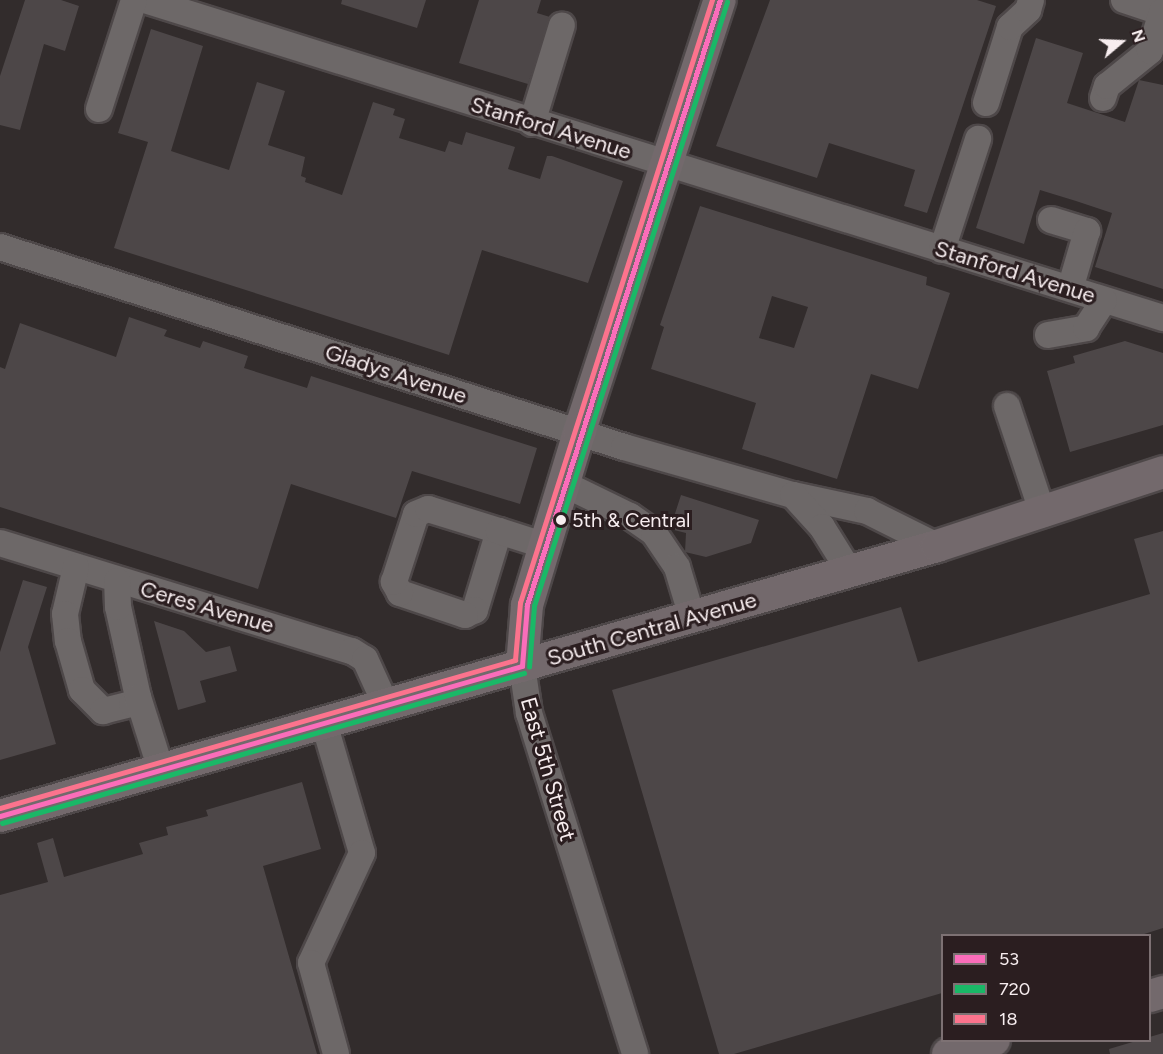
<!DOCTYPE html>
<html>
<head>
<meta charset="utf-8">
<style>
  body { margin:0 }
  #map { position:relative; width:1163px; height:1054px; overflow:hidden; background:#322c2c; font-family:Figtree,sans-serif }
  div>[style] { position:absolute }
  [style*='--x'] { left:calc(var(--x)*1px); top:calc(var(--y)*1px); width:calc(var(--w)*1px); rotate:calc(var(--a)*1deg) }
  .building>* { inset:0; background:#4d4748 }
  .roads { filter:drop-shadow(2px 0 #4e4849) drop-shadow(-2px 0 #4e4849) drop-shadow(0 2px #4e4849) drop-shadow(0 -2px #4e4849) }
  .minor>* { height:26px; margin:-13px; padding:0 13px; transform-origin:13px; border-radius:13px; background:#6d6868 }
  .major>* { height:32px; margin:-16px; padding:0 16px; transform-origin:16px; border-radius:16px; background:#73696c }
  .bus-1>* { height:4.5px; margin:-2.25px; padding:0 2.25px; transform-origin:2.25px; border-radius:2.25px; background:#fb6dba }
  .bus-2>* { height:4.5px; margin:-2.25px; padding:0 2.25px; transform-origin:2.25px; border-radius:2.25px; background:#1ab867 }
  .bus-3>* { height:4.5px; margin:-2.25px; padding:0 2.25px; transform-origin:2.25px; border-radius:2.25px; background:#fc738d }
  .dots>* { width:16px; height:16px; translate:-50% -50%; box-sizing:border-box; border:3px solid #2b1e20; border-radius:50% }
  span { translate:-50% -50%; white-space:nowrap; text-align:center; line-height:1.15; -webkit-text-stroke:6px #2b1e20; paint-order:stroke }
  .bus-label { font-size:20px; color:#f7edef }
  .left { translate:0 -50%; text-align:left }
  .street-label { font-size:22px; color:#f7edef }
  .legend { position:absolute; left:941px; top:934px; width:210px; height:108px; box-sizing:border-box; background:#2b1e20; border:2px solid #7d7173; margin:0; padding:8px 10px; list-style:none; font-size:18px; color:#f7edef }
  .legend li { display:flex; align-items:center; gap:12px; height:30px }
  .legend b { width:30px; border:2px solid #7d7173 }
  .north { position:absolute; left:1091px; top:12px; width:60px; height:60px; -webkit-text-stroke:4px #2b1e20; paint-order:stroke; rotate:71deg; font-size:16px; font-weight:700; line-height:24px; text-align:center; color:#f7edef }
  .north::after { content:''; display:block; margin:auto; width:21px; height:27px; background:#f7edef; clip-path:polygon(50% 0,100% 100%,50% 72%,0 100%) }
</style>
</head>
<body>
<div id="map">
  <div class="building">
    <div style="clip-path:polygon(25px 0,61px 0,79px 6px,65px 51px,44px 44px,20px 130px,0 125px,0 76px)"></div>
    <div style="clip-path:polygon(342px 0,426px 0,417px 28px,341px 4px)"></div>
    <div style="clip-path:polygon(479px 0,541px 0,537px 13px,550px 17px,528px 84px,459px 63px)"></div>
    <div style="clip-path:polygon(770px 0,977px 0,996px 6px,927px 213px,904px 206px,915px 170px,829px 143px,817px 178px,716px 146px)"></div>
    <div style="clip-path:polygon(151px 29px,203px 46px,171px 151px,195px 159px,229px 170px,257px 82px,285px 91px,268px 145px,305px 157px,301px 176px,306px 178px,305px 182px,342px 195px,373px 102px,395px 109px,393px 115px,405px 119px,399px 138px,445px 152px,449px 141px,462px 145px,466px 132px,515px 147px,508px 169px,540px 179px,547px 156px,552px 156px,623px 181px,588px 283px,482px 250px,449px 355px,114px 248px,148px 142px,118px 133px)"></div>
    <div style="clip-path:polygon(1036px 38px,1083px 53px,1067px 103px,1125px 122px,1139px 80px,1163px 85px,1163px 289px,1095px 267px,1112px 213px,1076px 201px,1040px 190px,1024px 244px,976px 228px)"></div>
    <div style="clip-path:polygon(evenodd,700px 206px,927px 277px,926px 285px,950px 293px,918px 389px,871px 374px,837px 479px,742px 449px,756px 403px,651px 369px,664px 327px,660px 325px,700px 206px,772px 296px,808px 307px,794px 348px,759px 338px,772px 296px)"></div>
    <div style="clip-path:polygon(129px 317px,167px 330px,164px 336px,200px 348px,203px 341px,248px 356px,244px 368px,307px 388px,311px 376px,537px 448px,520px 504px,412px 471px,396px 518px,291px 484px,258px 589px,0 507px,0 367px,5px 369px,20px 323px,116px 357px)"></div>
    <div style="clip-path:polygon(1125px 341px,1163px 353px,1163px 425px,1070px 452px,1047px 371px,1075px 363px,1073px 356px)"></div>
    <div style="clip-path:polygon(681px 495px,759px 520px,751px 543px,706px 557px,685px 552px,686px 533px,670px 529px)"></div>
    <div style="clip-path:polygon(1163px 531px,1163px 928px,1138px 936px,942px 936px,942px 993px,734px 1054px,719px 1054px,612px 690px,901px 607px,918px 662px,1150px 594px,1134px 539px)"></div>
    <div style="clip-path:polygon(23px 580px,47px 587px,28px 647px,56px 744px,0 760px,0 652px)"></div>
    <div style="clip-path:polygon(154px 621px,184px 631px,206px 652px,230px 646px,237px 671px,200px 681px,206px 702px,178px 710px)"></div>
    <div style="clip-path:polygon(302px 782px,321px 849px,263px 866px,317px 1054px,0 1054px,0 895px,48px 882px,37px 843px,53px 838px,64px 877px,143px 854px,139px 843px,168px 835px,166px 827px,208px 816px,206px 810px)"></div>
    <div style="clip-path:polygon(1163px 1033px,1163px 1054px,1110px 1054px,1109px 1049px)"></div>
  </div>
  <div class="roads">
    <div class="minor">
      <div style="--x:145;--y:0;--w:1067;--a:17.35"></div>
      <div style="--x:1124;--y:0;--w:41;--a:18.4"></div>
      <div style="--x:1103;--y:98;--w:13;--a:-72"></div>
      <div style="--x:1107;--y:86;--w:55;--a:-39.1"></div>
      <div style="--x:1150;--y:51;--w:41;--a:-72.9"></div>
      <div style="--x:986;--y:103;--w:80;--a:-72.5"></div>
      <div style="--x:1010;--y:27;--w:25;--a:-43"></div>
      <div style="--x:1028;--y:10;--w:10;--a:-73"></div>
      <div style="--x:99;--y:109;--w:114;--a:-72.2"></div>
      <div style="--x:532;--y:123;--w:102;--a:-73"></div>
      <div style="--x:1051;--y:220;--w:38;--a:17"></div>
      <div style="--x:1087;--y:231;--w:60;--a:106.3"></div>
      <div style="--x:0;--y:247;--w:655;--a:17.77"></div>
      <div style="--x:624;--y:447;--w:176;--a:15.9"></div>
      <div style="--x:793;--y:495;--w:76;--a:12.2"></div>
      <div style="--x:867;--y:511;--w:78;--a:26.6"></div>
      <div style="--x:942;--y:250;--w:117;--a:-72"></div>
      <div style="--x:1048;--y:335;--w:39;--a:-10"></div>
      <div style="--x:1086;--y:328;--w:33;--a:-57"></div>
      <div style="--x:1007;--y:406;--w:114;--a:71.6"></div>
      <div style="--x:564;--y:484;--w:73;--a:25.9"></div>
      <div style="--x:630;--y:516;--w:29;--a:35"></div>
      <div style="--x:654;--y:533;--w:41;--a:55.9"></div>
      <div style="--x:677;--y:567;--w:52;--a:73.3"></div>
      <div style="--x:793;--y:495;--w:43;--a:47.8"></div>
      <div style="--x:822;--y:527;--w:53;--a:58.1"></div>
      <div style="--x:499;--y:531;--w:83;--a:106.9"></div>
      <div style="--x:475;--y:610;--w:11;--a:153"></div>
      <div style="--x:465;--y:615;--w:69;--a:-161.3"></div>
      <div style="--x:400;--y:593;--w:13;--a:-119"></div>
      <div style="--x:394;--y:582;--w:71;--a:-72.1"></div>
      <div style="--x:416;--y:514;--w:13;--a:-23"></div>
      <div style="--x:428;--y:509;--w:74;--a:17.2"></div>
      <div style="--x:499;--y:531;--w:49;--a:17.7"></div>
      <div style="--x:0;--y:543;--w:368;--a:17.1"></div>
      <div style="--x:352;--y:651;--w:15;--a:32"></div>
      <div style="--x:365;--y:659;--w:51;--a:65.5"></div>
      <div style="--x:76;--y:567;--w:48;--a:103.2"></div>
      <div style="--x:65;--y:614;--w:27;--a:84"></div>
      <div style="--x:68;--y:641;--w:51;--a:74.1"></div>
      <div style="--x:82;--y:690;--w:30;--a:45"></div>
      <div style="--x:103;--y:711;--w:30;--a:-14"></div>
      <div style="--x:132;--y:704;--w:9;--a:-49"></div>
      <div style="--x:138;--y:697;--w:92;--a:-102.5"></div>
      <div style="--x:118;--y:607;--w:26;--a:-92"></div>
      <div style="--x:522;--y:666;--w:48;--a:81.5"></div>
      <div style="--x:529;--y:713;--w:357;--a:72.7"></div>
      <div style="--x:138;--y:697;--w:77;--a:72.5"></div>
      <div style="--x:324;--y:723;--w:135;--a:73.7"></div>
      <div style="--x:362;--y:853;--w:121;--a:114.9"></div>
      <div style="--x:311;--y:963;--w:94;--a:74.6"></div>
    </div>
    <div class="major">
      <div style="--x:522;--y:666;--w:61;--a:-85.3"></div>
      <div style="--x:527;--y:605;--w:180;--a:-73.2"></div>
      <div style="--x:579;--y:433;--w:455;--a:-72"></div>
      <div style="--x:0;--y:816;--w:975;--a:-16.07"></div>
      <div style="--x:937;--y:546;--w:238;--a:-18.1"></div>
      <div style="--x:1150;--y:996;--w:14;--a:-17"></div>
      <div style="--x:948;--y:1054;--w:48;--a:-16.9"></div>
    </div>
  </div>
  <div class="bus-1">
    <div style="--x:522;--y:666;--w:61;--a:-85.3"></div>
    <div style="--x:527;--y:605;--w:635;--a:-72.31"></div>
    <div style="--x:0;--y:816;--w:543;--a:-16.03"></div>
  </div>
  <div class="bus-2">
    <div style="--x:529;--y:667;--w:61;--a:-85.3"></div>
    <div style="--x:534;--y:606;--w:634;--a:-72.28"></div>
    <div style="--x:2;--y:823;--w:543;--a:-16.03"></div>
  </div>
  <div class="bus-3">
    <div style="--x:0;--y:808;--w:536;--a:-16.03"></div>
    <div style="--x:515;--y:660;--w:57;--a:-85"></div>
    <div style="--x:520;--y:603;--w:633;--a:-72.34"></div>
  </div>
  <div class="dots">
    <div style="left:561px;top:520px;background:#f7edef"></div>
  </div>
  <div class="bus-label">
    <span class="left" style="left:572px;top:520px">5th &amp; Central</span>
  </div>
  <div class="street-label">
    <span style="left:551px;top:128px;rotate:17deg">Stanford Avenue</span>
    <span style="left:1015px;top:272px;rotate:17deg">Stanford Avenue</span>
    <span style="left:396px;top:374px;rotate:18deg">Gladys Avenue</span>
    <span style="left:207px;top:607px;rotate:16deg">Ceres Avenue</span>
    <span style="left:652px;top:629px;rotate:-16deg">South Central Avenue</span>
    <span style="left:548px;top:769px;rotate:74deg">East 5th Street</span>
  </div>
  <ul class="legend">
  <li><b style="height:8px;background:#fb6dba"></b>53</li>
  <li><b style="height:8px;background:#1ab867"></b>720</li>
  <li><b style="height:8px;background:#fc738d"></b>18</li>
  </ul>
  <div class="north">N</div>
</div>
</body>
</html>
